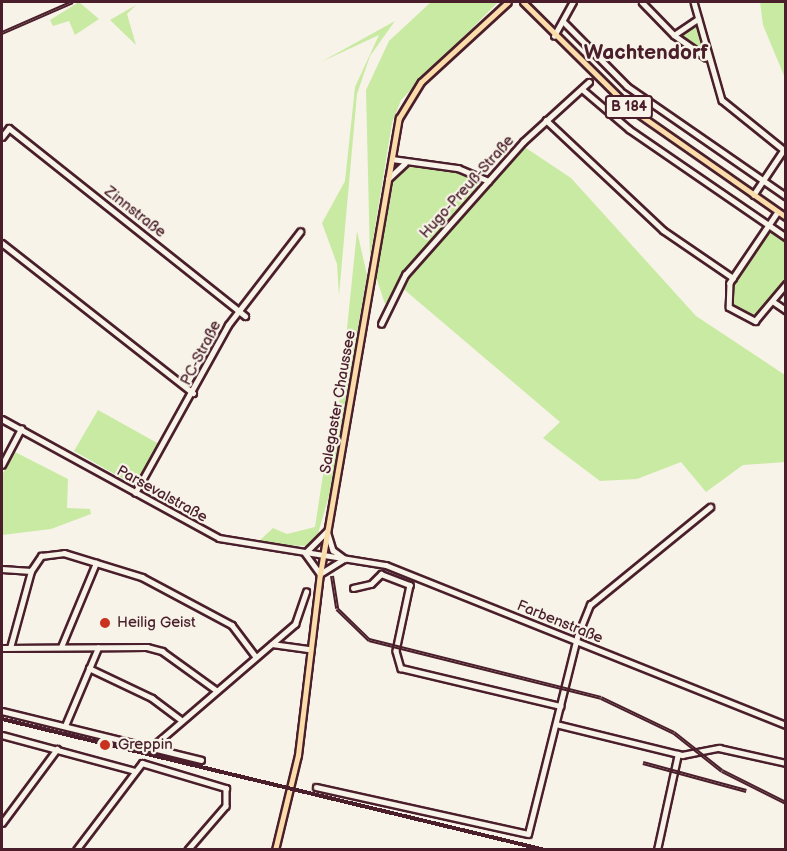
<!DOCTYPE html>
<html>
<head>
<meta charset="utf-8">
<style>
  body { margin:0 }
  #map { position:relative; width:787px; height:851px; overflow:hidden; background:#f7f3e8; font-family:"Balsamiq Sans",sans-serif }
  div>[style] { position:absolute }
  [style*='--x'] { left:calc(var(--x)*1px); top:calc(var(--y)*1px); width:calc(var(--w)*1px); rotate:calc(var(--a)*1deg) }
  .green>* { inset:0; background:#c9eaa2 }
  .roads { filter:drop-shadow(2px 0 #4a1f2b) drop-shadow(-2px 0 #4a1f2b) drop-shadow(0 2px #4a1f2b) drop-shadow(0 -2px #4a1f2b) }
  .minor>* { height:4.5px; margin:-2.25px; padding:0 2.25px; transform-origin:2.25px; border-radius:2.25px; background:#f7f3e8 }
  .major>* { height:5px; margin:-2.5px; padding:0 2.5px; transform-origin:2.5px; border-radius:2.5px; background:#fbddab }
  .rail>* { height:4px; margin-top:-2px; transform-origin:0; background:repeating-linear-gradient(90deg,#f7f3e8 0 4.5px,#4a1f2b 0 9px); box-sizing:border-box; border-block:2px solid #4a1f2b }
  .dots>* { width:16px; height:16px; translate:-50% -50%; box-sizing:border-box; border:3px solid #f7f3e8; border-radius:50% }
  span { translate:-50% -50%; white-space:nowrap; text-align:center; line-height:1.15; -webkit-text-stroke:4.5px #f7f3e8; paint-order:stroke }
  .shield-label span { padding:2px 4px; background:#f7f3e8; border:2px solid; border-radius:4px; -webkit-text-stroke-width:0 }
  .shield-label { font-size:14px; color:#4a1f2b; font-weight:700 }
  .street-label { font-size:15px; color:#4a1f2b }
  .poi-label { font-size:15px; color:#4a1f2b }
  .left { translate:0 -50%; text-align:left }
  .district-label { font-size:21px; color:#4a1f2b; font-weight:700 }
  .frame { position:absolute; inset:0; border:3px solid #4a1f2b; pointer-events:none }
</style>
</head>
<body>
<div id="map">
  <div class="green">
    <div style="clip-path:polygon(79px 2px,99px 19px,75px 35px,69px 21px,53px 26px,50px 20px)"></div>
    <div style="clip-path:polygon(431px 2px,498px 2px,401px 100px,392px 123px,370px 258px,366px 90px,389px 41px)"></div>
    <div style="clip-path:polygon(760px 2px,785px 2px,785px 78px,763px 25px)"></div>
    <div style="clip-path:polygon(136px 5px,127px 14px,136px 45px,110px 20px)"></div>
    <div style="clip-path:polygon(395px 21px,370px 56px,357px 94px,339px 295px,337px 264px,322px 223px,345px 181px,355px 87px,379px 35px,321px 62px)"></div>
    <div style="clip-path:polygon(696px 24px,703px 49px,702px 52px,679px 36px)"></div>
    <div style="clip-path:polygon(520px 144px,571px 178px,696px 316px,785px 375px,785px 462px,743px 465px,706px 492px,681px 462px,637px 479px,600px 481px,543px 438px,560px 422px,400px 286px,385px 304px,375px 274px,395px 175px,403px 166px,417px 165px,456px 169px,480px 182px)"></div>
    <div style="clip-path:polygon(770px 230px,785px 240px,785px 279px,754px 319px,732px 308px,732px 295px,736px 280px)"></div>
    <div style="clip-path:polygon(357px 231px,367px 275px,330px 492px,317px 537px,308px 546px,256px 544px,273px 528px,287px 534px,315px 527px,326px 455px,334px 455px)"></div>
    <div style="clip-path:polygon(98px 410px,159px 444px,134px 485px,74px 451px)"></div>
    <div style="clip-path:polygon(15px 452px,68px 479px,67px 508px,90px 509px,91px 514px,51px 529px,2px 535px,2px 475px)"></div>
  </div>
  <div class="roads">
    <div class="minor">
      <div style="--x:642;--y:2;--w:46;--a:45.9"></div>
      <div style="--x:674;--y:35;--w:39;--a:35"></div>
      <div style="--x:694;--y:2;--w:102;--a:74.1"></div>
      <div style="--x:722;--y:100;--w:80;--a:38.9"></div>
      <div style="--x:784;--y:150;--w:54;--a:123.7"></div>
      <div style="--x:563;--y:21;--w:91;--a:45.4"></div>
      <div style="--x:627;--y:86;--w:193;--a:34.7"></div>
      <div style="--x:674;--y:35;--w:29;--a:-34"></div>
      <div style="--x:554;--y:36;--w:39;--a:-61"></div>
      <div style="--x:582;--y:89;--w:62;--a:40.4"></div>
      <div style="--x:629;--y:129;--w:191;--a:34.5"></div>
      <div style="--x:546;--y:120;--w:161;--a:43.2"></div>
      <div style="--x:663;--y:230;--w:85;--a:34.4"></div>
      <div style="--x:2;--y:137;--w:11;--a:-52"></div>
      <div style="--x:9;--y:128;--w:302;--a:38.5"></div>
      <div style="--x:392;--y:159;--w:67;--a:7.8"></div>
      <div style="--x:458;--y:168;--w:33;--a:23"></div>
      <div style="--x:388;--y:179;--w:23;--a:-43"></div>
      <div style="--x:778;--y:212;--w:86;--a:124.1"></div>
      <div style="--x:730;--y:283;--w:24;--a:92"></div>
      <div style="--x:729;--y:307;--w:30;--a:28"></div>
      <div style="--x:755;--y:321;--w:48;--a:-50"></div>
      <div style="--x:2;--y:243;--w:243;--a:38.1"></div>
      <div style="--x:774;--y:302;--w:14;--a:34"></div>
      <div style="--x:381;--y:324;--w:55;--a:-63.9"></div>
      <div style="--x:405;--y:275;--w:178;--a:-48.4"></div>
      <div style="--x:523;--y:142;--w:89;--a:-42.3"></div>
      <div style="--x:2;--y:419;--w:247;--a:28.7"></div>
      <div style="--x:219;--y:538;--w:169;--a:9.2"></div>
      <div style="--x:386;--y:565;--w:431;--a:21.8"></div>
      <div style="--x:2;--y:465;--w:41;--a:-62.2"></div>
      <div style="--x:135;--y:493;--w:192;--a:-61"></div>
      <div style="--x:228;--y:325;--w:118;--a:-52.3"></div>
      <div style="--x:328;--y:534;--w:17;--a:73"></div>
      <div style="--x:333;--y:550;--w:15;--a:37"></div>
      <div style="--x:305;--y:553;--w:26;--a:54"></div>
      <div style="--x:320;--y:574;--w:26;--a:-32"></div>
      <div style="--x:305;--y:553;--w:31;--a:-45"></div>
      <div style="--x:2;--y:569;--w:29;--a:4"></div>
      <div style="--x:31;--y:571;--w:18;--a:-56"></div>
      <div style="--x:41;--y:556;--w:23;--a:-7"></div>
      <div style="--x:64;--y:553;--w:82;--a:17.1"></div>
      <div style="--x:142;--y:577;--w:102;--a:28.1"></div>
      <div style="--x:232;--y:625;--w:40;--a:53"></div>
      <div style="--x:353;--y:588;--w:18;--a:-13"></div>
      <div style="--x:371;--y:584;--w:14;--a:-45"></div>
      <div style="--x:381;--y:574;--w:31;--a:21"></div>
      <div style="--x:410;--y:585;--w:67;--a:102"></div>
      <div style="--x:396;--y:651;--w:18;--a:74"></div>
      <div style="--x:401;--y:668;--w:164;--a:13.4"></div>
      <div style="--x:272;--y:644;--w:36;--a:8"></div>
      <div style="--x:61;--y:647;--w:91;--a:-67.4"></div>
      <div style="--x:2;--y:648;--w:145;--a:-0.4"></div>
      <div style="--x:147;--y:647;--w:16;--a:15"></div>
      <div style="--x:162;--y:651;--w:67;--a:35.8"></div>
      <div style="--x:10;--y:648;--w:80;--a:-74.7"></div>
      <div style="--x:89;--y:668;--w:70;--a:25.5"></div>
      <div style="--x:152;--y:698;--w:35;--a:37"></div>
      <div style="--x:2;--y:711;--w:205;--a:13.8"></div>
      <div style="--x:556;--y:724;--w:130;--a:13.8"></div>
      <div style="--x:682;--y:755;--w:38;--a:-11"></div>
      <div style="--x:719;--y:748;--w:69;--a:12.6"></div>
      <div style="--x:65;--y:726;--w:85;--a:-67.1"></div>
      <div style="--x:2;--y:735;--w:138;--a:15.1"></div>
      <div style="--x:152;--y:747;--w:189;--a:-40.7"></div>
      <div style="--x:295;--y:624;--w:34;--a:-71"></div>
      <div style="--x:316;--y:787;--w:217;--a:12.5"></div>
      <div style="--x:528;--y:834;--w:203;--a:-76"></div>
      <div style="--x:577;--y:637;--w:35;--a:-68"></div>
      <div style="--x:590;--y:605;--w:155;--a:-39.2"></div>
      <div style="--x:2;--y:823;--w:92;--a:-53.4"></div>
      <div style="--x:76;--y:850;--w:109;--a:-52.8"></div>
      <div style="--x:142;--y:763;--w:88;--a:16.6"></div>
      <div style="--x:226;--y:788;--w:18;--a:90"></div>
      <div style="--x:226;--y:806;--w:58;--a:130.8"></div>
      <div style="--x:657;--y:850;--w:98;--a:-77.7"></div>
    </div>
    <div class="major">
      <div style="--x:523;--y:2;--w:152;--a:44.7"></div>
      <div style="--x:631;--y:109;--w:189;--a:34.9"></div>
      <div style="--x:275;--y:850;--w:98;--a:-76.4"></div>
      <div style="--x:298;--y:755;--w:182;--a:-83.1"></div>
      <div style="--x:320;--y:574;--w:463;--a:-80.2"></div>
      <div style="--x:399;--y:118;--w:42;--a:-58.6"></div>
      <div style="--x:421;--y:82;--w:118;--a:-42.6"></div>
    </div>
  </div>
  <div class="rail">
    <div style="--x:2;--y:33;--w:77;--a:-23.6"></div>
    <div style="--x:332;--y:576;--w:33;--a:81"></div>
    <div style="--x:337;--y:609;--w:45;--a:44.1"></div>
    <div style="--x:369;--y:640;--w:239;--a:14"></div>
    <div style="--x:601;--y:698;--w:81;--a:25.6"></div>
    <div style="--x:674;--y:733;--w:61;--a:38.4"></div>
    <div style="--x:722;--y:771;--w:72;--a:26.6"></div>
    <div style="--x:2;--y:719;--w:559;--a:13.56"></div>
    <div style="--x:643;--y:763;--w:107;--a:15.2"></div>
  </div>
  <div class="dots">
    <div style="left:105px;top:623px;background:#c8321e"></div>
    <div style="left:105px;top:745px;background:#c8321e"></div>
  </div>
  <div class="shield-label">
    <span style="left:629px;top:107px">B 184</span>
  </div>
  <div class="street-label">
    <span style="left:467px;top:187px;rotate:-48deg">Hugo-Preuß-Straße</span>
    <span style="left:135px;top:212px;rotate:38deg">Zinnstraße</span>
    <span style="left:201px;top:353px;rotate:-63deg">PC-Straße</span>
    <span style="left:338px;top:402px;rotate:-80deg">Salegaster Chaussee</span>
    <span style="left:162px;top:494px;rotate:29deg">Parsevalstraße</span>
    <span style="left:560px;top:622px;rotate:22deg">Farbenstraße</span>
  </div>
  <div class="poi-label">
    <span class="left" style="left:117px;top:623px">Heilig Geist</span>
    <span class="left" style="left:118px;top:745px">Greppin</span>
  </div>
  <div class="district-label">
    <span style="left:646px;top:53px">Wachtendorf</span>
  </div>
  <div class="frame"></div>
</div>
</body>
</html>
